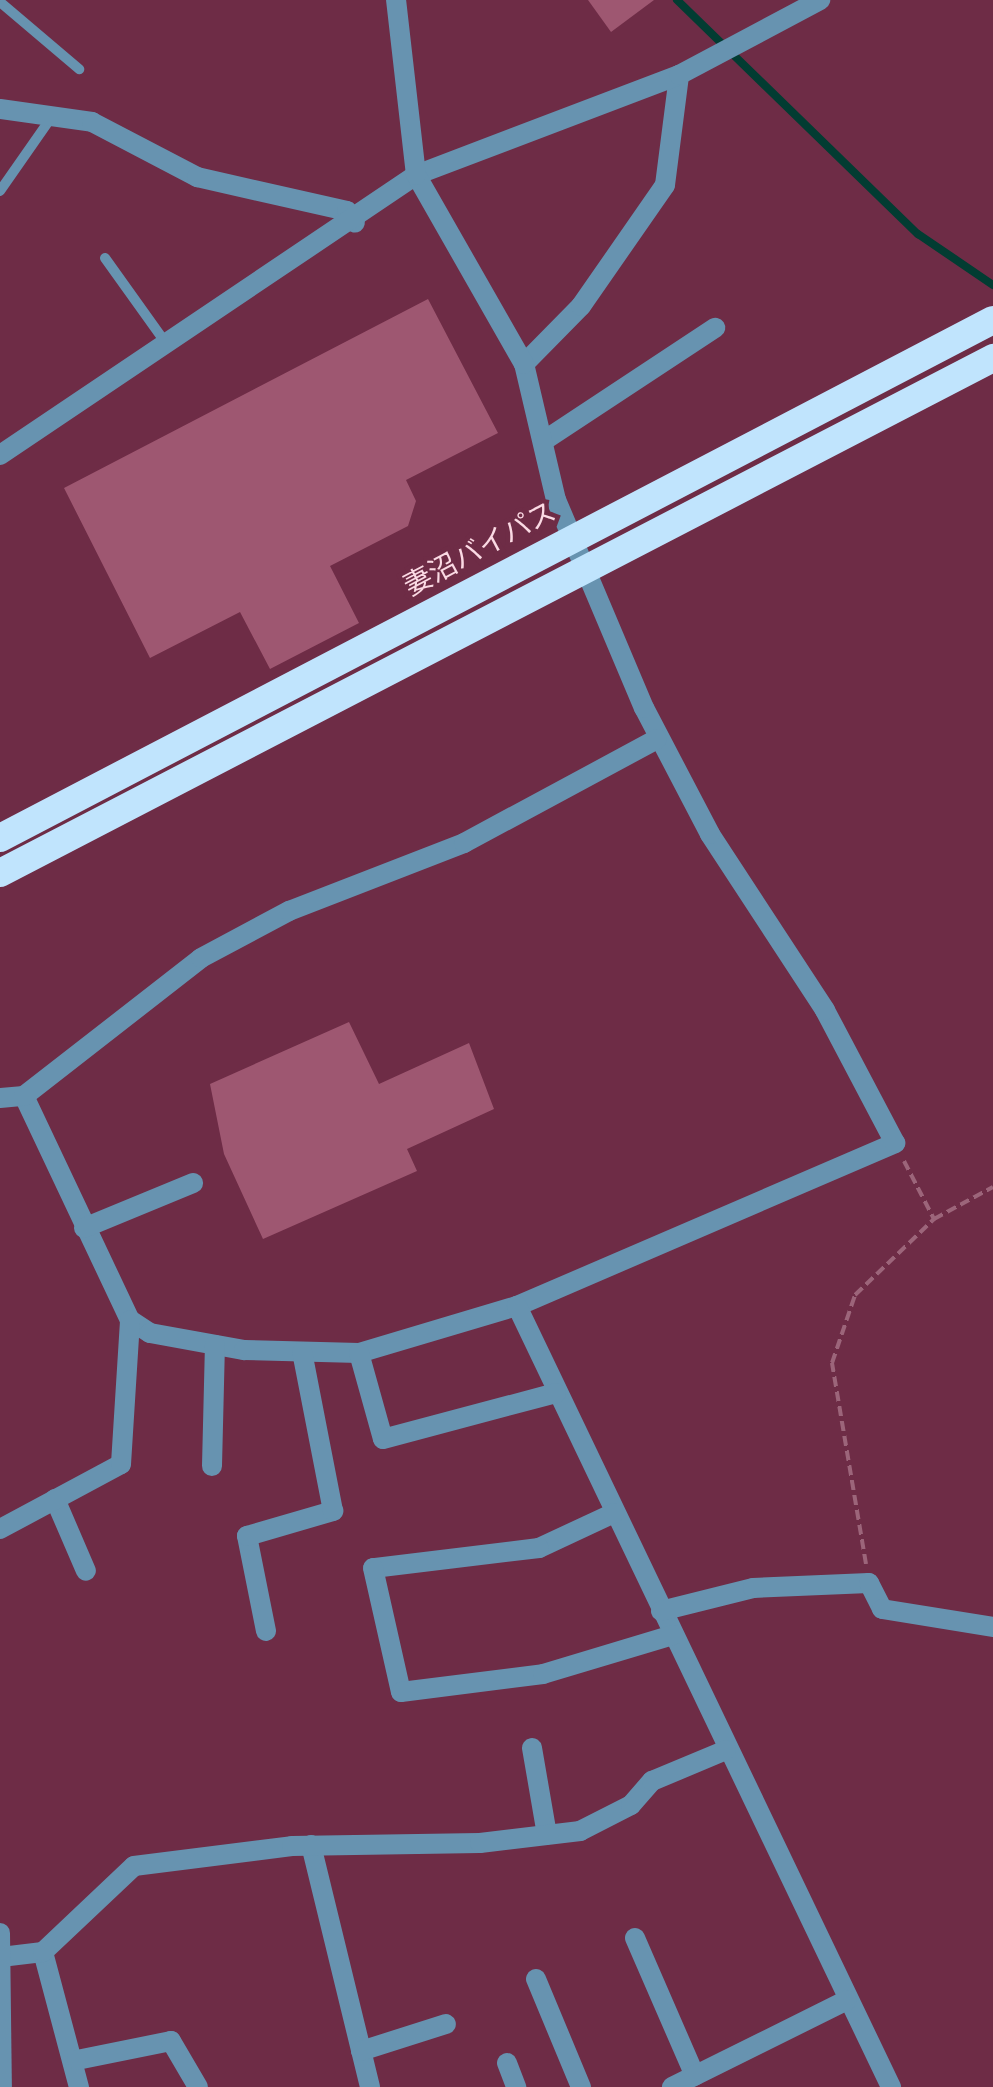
<!DOCTYPE html>
<html>
<head>
<meta charset="utf-8">
<style>
  body { margin:0 }
  #map { position:relative; width:993px; height:2087px; overflow:hidden; background:#6e2c46; font-family:"Fira Sans","Noto Sans JP",sans-serif }
  div>[style] { position:absolute }
  [style*='--x'] { left:calc(var(--x)*1px); top:calc(var(--y)*1px); width:calc(var(--w)*1px); rotate:calc(var(--a)*1deg) }
  .stream>* { height:8px; margin:-4px; padding:0 4px; transform-origin:4px; border-radius:4px; background:#023c32 }
  .building>* { inset:0; background:#9e5771 }
  .path>* { height:4px; margin-top:-2px; transform-origin:0; background:repeating-linear-gradient(90deg,#9c657a 0 10px,transparent 0 15px) }
  .service>* { height:10px; margin:-5px; padding:0 5px; transform-origin:5px; border-radius:5px; background:#6793b0 }
  .minor>* { height:20px; margin:-10px; padding:0 10px; transform-origin:10px; border-radius:10px; background:#6793b0 }
  .tertiary>* { height:20px; margin:-10px; padding:0 10px; transform-origin:10px; border-radius:10px; background:#6793b0 }
  .trunk>* { height:28px; margin:-14px; padding:0 14px; transform-origin:14px; border-radius:14px; background:#c0e4fd }
  span { translate:-50% -50%; white-space:nowrap; text-align:center; line-height:1.15; -webkit-text-stroke:9px #6e2c46; paint-order:stroke }
  .street-label { font-size:28px; color:#fbdae4 }
</style>
</head>
<body>
<div id="map">
  <div class="stream">
    <div style="--x:677;--y:0;--w:336;--a:44.2"></div>
    <div style="--x:918;--y:234;--w:91;--a:34.2"></div>
  </div>
  <div class="building">
    <div style="clip-path:polygon(588px 0,654px 0,611px 32px)"></div>
    <div style="clip-path:polygon(428px 299px,498px 433px,406px 480px,416px 501px,408px 526px,330px 566px,359px 623px,270px 669px,240px 612px,150px 658px,64px 488px)"></div>
    <div style="clip-path:polygon(349px 1022px,379px 1084px,469px 1043px,494px 1109px,407px 1149px,417px 1171px,263px 1239px,224px 1154px,210px 1084px)"></div>
  </div>
  <div class="path">
    <div style="--x:904;--y:1161;--w:65;--a:62.7"></div>
    <div style="--x:934;--y:1219;--w:67;--a:-28.5"></div>
    <div style="--x:866;--y:1564;--w:204;--a:-99.6"></div>
    <div style="--x:832;--y:1363;--w:72;--a:-71.3"></div>
    <div style="--x:855;--y:1295;--w:110;--a:-43.9"></div>
  </div>
  <div class="service">
    <div style="--x:0;--y:2;--w:104;--a:40.3"></div>
    <div style="--x:0;--y:191;--w:89;--a:-55.1"></div>
    <div style="--x:105;--y:258;--w:108;--a:54.4"></div>
  </div>
  <div class="minor">
    <div style="--x:0;--y:109;--w:93;--a:8"></div>
    <div style="--x:92;--y:122;--w:119;--a:27.6"></div>
    <div style="--x:197;--y:177;--w:154;--a:12.8"></div>
    <div style="--x:347;--y:211;--w:14;--a:56"></div>
    <div style="--x:524;--y:364;--w:81;--a:-45.5"></div>
    <div style="--x:581;--y:306;--w:147;--a:-55.2"></div>
    <div style="--x:665;--y:185;--w:111;--a:-82.7"></div>
    <div style="--x:545;--y:440;--w:204;--a:-33.4"></div>
    <div style="--x:0;--y:455;--w:501;--a:-33.94"></div>
    <div style="--x:416;--y:175;--w:281;--a:-20.8"></div>
    <div style="--x:679;--y:75;--w:160;--a:-28"></div>
    <div style="--x:24;--y:1096;--w:248;--a:64.7"></div>
    <div style="--x:130;--y:1320;--w:24;--a:33"></div>
    <div style="--x:150;--y:1333;--w:96;--a:10.3"></div>
    <div style="--x:244;--y:1350;--w:115;--a:1.5"></div>
    <div style="--x:359;--y:1353;--w:165;--a:-16.6"></div>
    <div style="--x:517;--y:1306;--w:412;--a:-23.3"></div>
    <div style="--x:895;--y:1143;--w:150;--a:-117.8"></div>
    <div style="--x:825;--y:1010;--w:210;--a:-123.2"></div>
    <div style="--x:710;--y:834;--w:142;--a:-117.6"></div>
    <div style="--x:644;--y:708;--w:226;--a:-112.9"></div>
    <div style="--x:556;--y:500;--w:140;--a:-103.2"></div>
    <div style="--x:524;--y:364;--w:218;--a:-119.7"></div>
    <div style="--x:416;--y:175;--w:176;--a:-96.5"></div>
    <div style="--x:0;--y:1098;--w:24;--a:-5"></div>
    <div style="--x:24;--y:1096;--w:224;--a:-37.9"></div>
    <div style="--x:201;--y:958;--w:100;--a:-28.1"></div>
    <div style="--x:289;--y:911;--w:188;--a:-21.2"></div>
    <div style="--x:464;--y:843;--w:219;--a:-28.3"></div>
    <div style="--x:84;--y:1228;--w:118;--a:-22.4"></div>
    <div style="--x:517;--y:1306;--w:866;--a:64.41"></div>
    <div style="--x:359;--y:1353;--w:89;--a:74.4"></div>
    <div style="--x:383;--y:1439;--w:179;--a:-14.9"></div>
    <div style="--x:212;--y:1466;--w:121;--a:-88.6"></div>
    <div style="--x:55;--y:1499;--w:78;--a:66.7"></div>
    <div style="--x:614;--y:1513;--w:83;--a:155"></div>
    <div style="--x:539;--y:1548;--w:167;--a:173.1"></div>
    <div style="--x:373;--y:1568;--w:127;--a:77.3"></div>
    <div style="--x:401;--y:1692;--w:143;--a:-7.2"></div>
    <div style="--x:543;--y:1674;--w:136;--a:-16.7"></div>
    <div style="--x:0;--y:1529;--w:137;--a:-28.2"></div>
    <div style="--x:121;--y:1464;--w:144;--a:-86.4"></div>
    <div style="--x:661;--y:1611;--w:95;--a:-14"></div>
    <div style="--x:753;--y:1588;--w:116;--a:-2.5"></div>
    <div style="--x:869;--y:1583;--w:29;--a:63"></div>
    <div style="--x:882;--y:1609;--w:112;--a:9.2"></div>
    <div style="--x:266;--y:1631;--w:97;--a:-101.3"></div>
    <div style="--x:247;--y:1536;--w:90;--a:-16.2"></div>
    <div style="--x:333;--y:1511;--w:162;--a:-101"></div>
    <div style="--x:532;--y:1748;--w:88;--a:80.2"></div>
    <div style="--x:311;--y:1845;--w:249;--a:76.3"></div>
    <div style="--x:635;--y:1938;--w:150;--a:66.5"></div>
    <div style="--x:43;--y:1952;--w:140;--a:75.1"></div>
    <div style="--x:1;--y:1957;--w:42;--a:-6.8"></div>
    <div style="--x:43;--y:1952;--w:125;--a:-43.4"></div>
    <div style="--x:134;--y:1866;--w:159;--a:-7.2"></div>
    <div style="--x:292;--y:1846;--w:188;--a:-0.9"></div>
    <div style="--x:480;--y:1843;--w:101;--a:-6.8"></div>
    <div style="--x:580;--y:1831;--w:57;--a:-27"></div>
    <div style="--x:631;--y:1805;--w:32;--a:-49"></div>
    <div style="--x:652;--y:1781;--w:80;--a:-22.7"></div>
    <div style="--x:536;--y:1979;--w:117;--a:67.4"></div>
    <div style="--x:361;--y:2051;--w:89;--a:-17.6"></div>
    <div style="--x:77;--y:2060;--w:96;--a:-11.4"></div>
    <div style="--x:171;--y:2041;--w:53;--a:59.6"></div>
    <div style="--x:507;--y:2063;--w:26;--a:69"></div>
    <div style="--x:672;--y:2087;--w:195;--a:-26.4"></div>
  </div>
  <div class="tertiary">
    <div style="--x:0;--y:1933;--w:154;--a:89.3"></div>
  </div>
  <div class="trunk">
    <div style="--x:0;--y:838;--w:1120;--a:-27.55"></div>
    <div style="--x:0;--y:873;--w:1119;--a:-27.41"></div>
  </div>
  <div class="street-label">
    <span style="left:480px;top:549px;rotate:-28deg">妻沼バイパス</span>
  </div>
</div>
</body>
</html>
